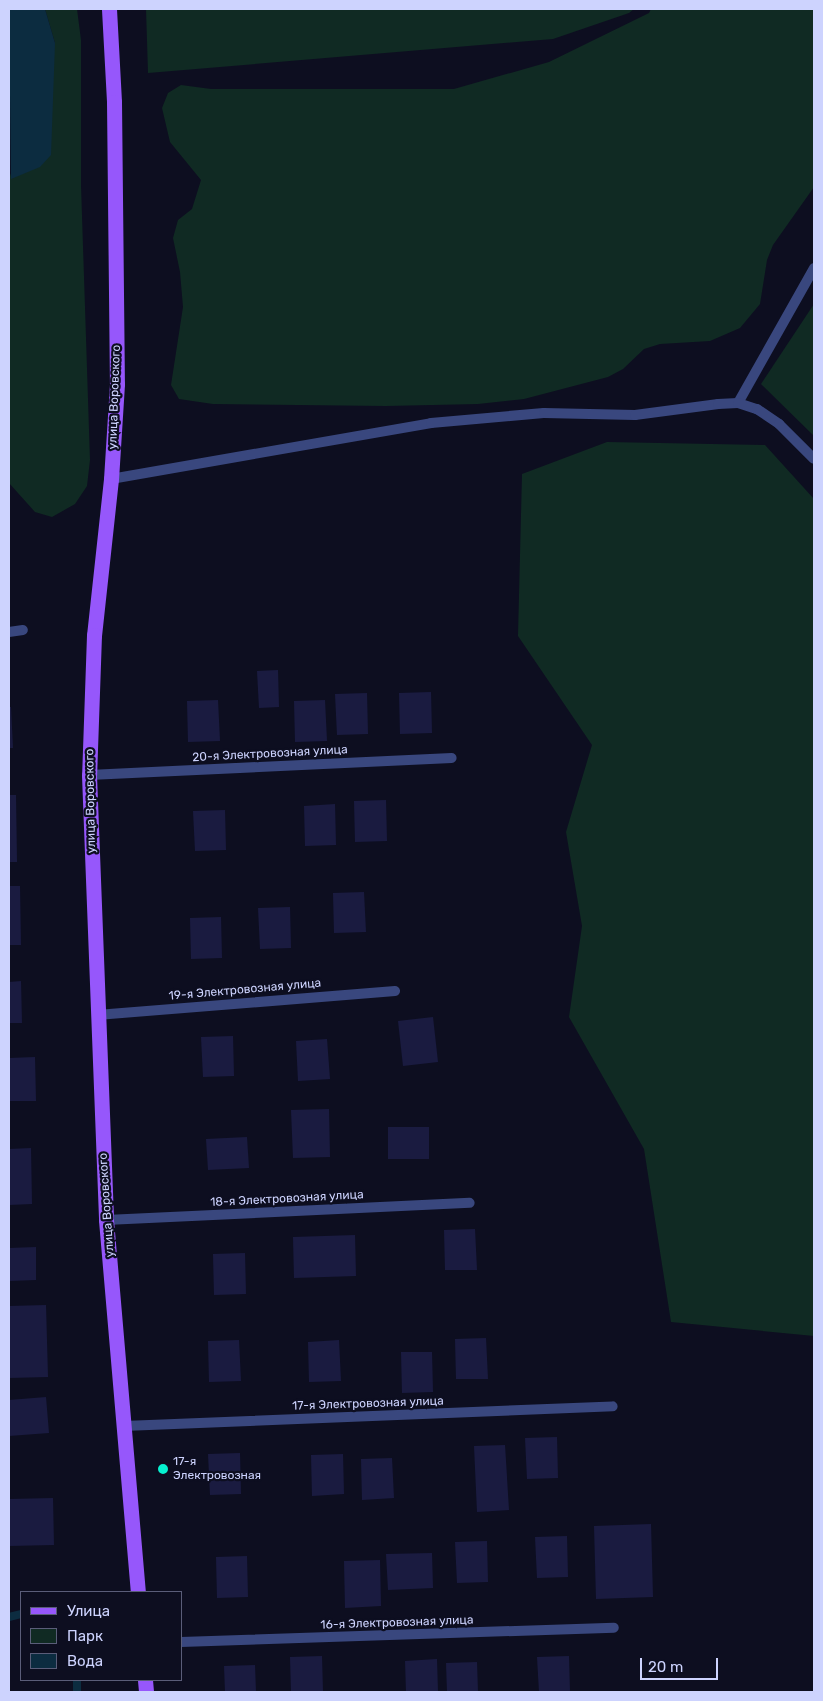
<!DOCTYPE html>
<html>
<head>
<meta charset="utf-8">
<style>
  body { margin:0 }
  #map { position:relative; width:823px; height:1701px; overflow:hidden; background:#0d0e20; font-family:Rubik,sans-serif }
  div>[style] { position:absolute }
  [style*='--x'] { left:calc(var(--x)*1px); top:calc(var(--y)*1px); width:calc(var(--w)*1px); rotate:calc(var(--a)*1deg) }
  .green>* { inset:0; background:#102a23 }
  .water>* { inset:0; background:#0c2c40 }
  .stream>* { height:8px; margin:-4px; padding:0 4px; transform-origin:4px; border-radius:4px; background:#0c2c40 }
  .building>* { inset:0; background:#1a1b40 }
  .lane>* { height:10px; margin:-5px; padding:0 5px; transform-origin:5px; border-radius:5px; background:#39477e }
  .street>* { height:10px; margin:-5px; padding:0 5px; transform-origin:5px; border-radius:5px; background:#39477e }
  .primary>* { height:15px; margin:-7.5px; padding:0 7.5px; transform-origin:7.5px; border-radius:7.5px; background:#9657fb }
  .dots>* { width:14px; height:14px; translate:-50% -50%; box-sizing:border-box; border:2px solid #0d0e20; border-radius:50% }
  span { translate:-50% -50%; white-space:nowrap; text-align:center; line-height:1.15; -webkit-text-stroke:4.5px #0d0e20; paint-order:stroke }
  .street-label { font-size:12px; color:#cdd3fe }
  .poi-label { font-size:12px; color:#cdd3fe }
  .left { translate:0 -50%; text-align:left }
  .frame { position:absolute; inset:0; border:10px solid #cdd3fe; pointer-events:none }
  .legend { position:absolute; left:20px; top:1591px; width:162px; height:90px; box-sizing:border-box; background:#0d0e20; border:1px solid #5a5d79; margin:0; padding:6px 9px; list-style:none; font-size:15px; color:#cdd3fe }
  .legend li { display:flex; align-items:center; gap:10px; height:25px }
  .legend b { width:25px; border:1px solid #5a5d79 }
  .scale { position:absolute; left:640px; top:1658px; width:78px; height:22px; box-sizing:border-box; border:2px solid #cdd3fe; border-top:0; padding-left:6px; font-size:15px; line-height:18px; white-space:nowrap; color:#cdd3fe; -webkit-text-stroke:4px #0d0e20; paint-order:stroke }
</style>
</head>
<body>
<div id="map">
  <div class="green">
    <div style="clip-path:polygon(45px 9px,77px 9px,81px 40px,81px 185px,90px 460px,87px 486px,75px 504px,52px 517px,35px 512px,9px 483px,9px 179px,55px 43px)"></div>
    <div style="clip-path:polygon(146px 9px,634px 9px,629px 13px,553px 39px,148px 73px)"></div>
    <div style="clip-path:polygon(651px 9px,814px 9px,814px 187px,773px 245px,767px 260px,760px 304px,740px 328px,710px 341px,660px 344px,644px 349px,623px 369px,608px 377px,524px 399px,478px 404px,386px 406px,213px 404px,179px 399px,171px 385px,183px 307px,180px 272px,173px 238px,178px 220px,192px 209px,201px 180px,170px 142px,162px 108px,168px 93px,181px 85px,211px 89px,454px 89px,549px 62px,649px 13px)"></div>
    <div style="clip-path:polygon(814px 304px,814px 436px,761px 384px)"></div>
    <div style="clip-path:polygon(607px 442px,765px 445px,814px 499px,814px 1336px,671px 1322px,644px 1149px,569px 1017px,582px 926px,566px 832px,592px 745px,518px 636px,522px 474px)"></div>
  </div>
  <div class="water">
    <div style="clip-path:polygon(9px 9px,45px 9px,55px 43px,51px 155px,40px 167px,11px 179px)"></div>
  </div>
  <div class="stream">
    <div style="--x:9;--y:1617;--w:12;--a:-14"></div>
    <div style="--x:77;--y:1680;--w:12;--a:90"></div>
  </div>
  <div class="building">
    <div style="clip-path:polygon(278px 670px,279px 707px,259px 708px,257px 671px)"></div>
    <div style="clip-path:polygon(431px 692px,432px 733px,400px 734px,399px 693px)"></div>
    <div style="clip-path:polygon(367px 693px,368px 734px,337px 735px,335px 694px)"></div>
    <div style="clip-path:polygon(218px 700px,220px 741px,188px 742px,187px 701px)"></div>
    <div style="clip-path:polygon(325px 700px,327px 741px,295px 742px,294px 701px)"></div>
    <div style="clip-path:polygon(9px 707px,11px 707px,13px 748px,9px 748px)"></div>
    <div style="clip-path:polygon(9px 795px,16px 795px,17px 862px,9px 862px)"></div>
    <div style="clip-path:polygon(386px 800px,387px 841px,355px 842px,354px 801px)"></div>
    <div style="clip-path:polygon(335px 804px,336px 845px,305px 846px,304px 806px)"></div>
    <div style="clip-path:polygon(225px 810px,226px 850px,195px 851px,193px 811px)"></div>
    <div style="clip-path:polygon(9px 886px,20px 886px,21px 945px,9px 945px)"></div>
    <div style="clip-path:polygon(364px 892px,366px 932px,334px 933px,333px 893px)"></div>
    <div style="clip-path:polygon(290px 907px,291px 948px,260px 949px,258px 908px)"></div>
    <div style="clip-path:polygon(221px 917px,222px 958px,191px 959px,190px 918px)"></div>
    <div style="clip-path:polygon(21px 981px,22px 1023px,9px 1023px,9px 982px)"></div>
    <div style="clip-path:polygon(433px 1017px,438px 1062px,403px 1066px,398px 1021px)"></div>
    <div style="clip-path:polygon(233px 1036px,234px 1076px,203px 1077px,201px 1037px)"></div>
    <div style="clip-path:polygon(327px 1039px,330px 1079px,298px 1081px,296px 1041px)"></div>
    <div style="clip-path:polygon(35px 1057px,36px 1101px,9px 1101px,9px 1058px)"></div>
    <div style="clip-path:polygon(329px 1109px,330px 1157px,293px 1158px,291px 1110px)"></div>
    <div style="clip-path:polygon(388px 1127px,429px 1127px,429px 1159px,388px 1159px)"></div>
    <div style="clip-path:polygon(247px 1137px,249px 1168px,208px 1170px,206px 1139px)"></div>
    <div style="clip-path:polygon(31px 1148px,32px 1204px,9px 1205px,9px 1149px)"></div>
    <div style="clip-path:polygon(475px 1229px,477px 1270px,445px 1270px,444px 1230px)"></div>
    <div style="clip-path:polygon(355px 1235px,356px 1276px,294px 1278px,293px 1237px)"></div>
    <div style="clip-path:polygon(36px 1247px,36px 1280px,9px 1281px,9px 1248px)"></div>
    <div style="clip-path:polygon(245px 1253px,246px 1294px,214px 1295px,213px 1254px)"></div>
    <div style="clip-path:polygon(46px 1305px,48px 1377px,9px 1378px,9px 1306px)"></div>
    <div style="clip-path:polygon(486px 1338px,488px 1379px,456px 1379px,455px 1339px)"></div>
    <div style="clip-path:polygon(239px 1340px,241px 1381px,209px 1382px,208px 1341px)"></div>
    <div style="clip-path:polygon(339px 1340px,341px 1381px,309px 1382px,308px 1342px)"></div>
    <div style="clip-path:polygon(401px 1352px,432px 1352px,433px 1392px,402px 1393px)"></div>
    <div style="clip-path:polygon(46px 1397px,49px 1433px,9px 1436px,9px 1400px)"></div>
    <div style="clip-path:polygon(557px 1437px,558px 1478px,527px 1479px,525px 1438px)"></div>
    <div style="clip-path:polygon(505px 1445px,509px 1510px,477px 1512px,474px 1446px)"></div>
    <div style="clip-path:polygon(240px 1453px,241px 1494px,210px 1495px,208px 1454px)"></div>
    <div style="clip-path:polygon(343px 1454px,344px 1494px,312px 1496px,311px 1455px)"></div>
    <div style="clip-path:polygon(392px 1458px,394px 1498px,362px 1500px,361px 1459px)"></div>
    <div style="clip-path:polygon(53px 1498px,54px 1545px,9px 1546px,9px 1499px)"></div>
    <div style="clip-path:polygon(651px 1524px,653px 1597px,596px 1599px,594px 1526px)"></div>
    <div style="clip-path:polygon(567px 1536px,568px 1577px,537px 1578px,535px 1537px)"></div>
    <div style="clip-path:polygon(487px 1541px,488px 1582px,457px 1583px,455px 1542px)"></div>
    <div style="clip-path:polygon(432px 1553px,433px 1588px,388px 1590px,386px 1554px)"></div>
    <div style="clip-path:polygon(247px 1556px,248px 1597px,217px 1598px,216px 1557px)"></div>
    <div style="clip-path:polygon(380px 1560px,381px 1606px,345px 1608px,344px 1561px)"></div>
    <div style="clip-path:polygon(322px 1656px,323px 1692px,291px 1692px,290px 1657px)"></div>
    <div style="clip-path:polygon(569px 1656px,570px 1692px,539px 1692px,537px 1657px)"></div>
    <div style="clip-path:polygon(437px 1659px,438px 1692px,406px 1692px,405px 1661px)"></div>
    <div style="clip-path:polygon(477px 1662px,478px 1692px,447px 1692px,446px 1663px)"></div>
    <div style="clip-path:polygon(255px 1665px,256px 1692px,225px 1692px,224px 1666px)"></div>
  </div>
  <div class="lane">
    <div style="--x:738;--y:403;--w:155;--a:-60.6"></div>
    <div style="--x:9;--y:632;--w:14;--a:-8"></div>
  </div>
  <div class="street">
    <div style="--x:111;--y:479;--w:325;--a:-9.9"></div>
    <div style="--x:431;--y:423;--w:113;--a:-5.1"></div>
    <div style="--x:544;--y:413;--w:91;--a:1.3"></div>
    <div style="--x:635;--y:415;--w:84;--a:-7.5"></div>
    <div style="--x:718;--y:404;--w:20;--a:-3"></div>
    <div style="--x:738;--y:403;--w:20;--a:18"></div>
    <div style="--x:757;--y:409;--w:27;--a:34"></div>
    <div style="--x:779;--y:424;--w:49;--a:45"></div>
    <div style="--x:89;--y:775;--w:363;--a:-2.7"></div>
    <div style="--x:97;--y:1015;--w:299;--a:-4.6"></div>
    <div style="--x:106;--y:1220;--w:364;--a:-2.7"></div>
    <div style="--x:124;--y:1426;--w:489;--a:-2.3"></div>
    <div style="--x:181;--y:1642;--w:433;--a:-1.9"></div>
  </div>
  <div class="primary">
    <div style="--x:109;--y:9;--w:93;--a:86.9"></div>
    <div style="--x:114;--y:102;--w:282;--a:89.4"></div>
    <div style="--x:117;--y:384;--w:95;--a:93.6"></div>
    <div style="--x:111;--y:479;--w:157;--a:96.2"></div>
    <div style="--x:94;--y:635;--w:140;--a:92"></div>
    <div style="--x:89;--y:775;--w:445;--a:87.8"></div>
    <div style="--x:106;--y:1220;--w:373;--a:85.1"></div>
    <div style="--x:145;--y:1680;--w:12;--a:85"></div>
  </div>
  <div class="dots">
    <div style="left:163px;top:1469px;background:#06f1d0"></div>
  </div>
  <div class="street-label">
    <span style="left:115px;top:397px;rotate:-88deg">улица Воровского</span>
    <span style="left:270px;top:754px;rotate:-3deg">20-я Электровозная улица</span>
    <span style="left:91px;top:801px;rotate:-91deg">улица Воровского</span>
    <span style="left:245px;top:990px;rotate:-5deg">19-я Электровозная улица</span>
    <span style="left:287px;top:1199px;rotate:-3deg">18-я Электровозная улица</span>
    <span style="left:107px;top:1205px;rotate:-94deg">улица Воровского</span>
    <span style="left:368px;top:1404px;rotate:-2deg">17-я Электровозная улица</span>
    <span style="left:397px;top:1623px;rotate:-2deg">16-я Электровозная улица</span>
  </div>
  <div class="poi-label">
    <span class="left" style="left:173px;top:1469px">17-я<br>Электровозная</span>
  </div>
  <div class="frame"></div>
  <ul class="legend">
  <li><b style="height:6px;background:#9657fb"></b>Улица</li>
  <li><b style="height:14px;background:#102a23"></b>Парк</li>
  <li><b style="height:14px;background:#0c2c40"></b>Вода</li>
  </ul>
  <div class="scale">20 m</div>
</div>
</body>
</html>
